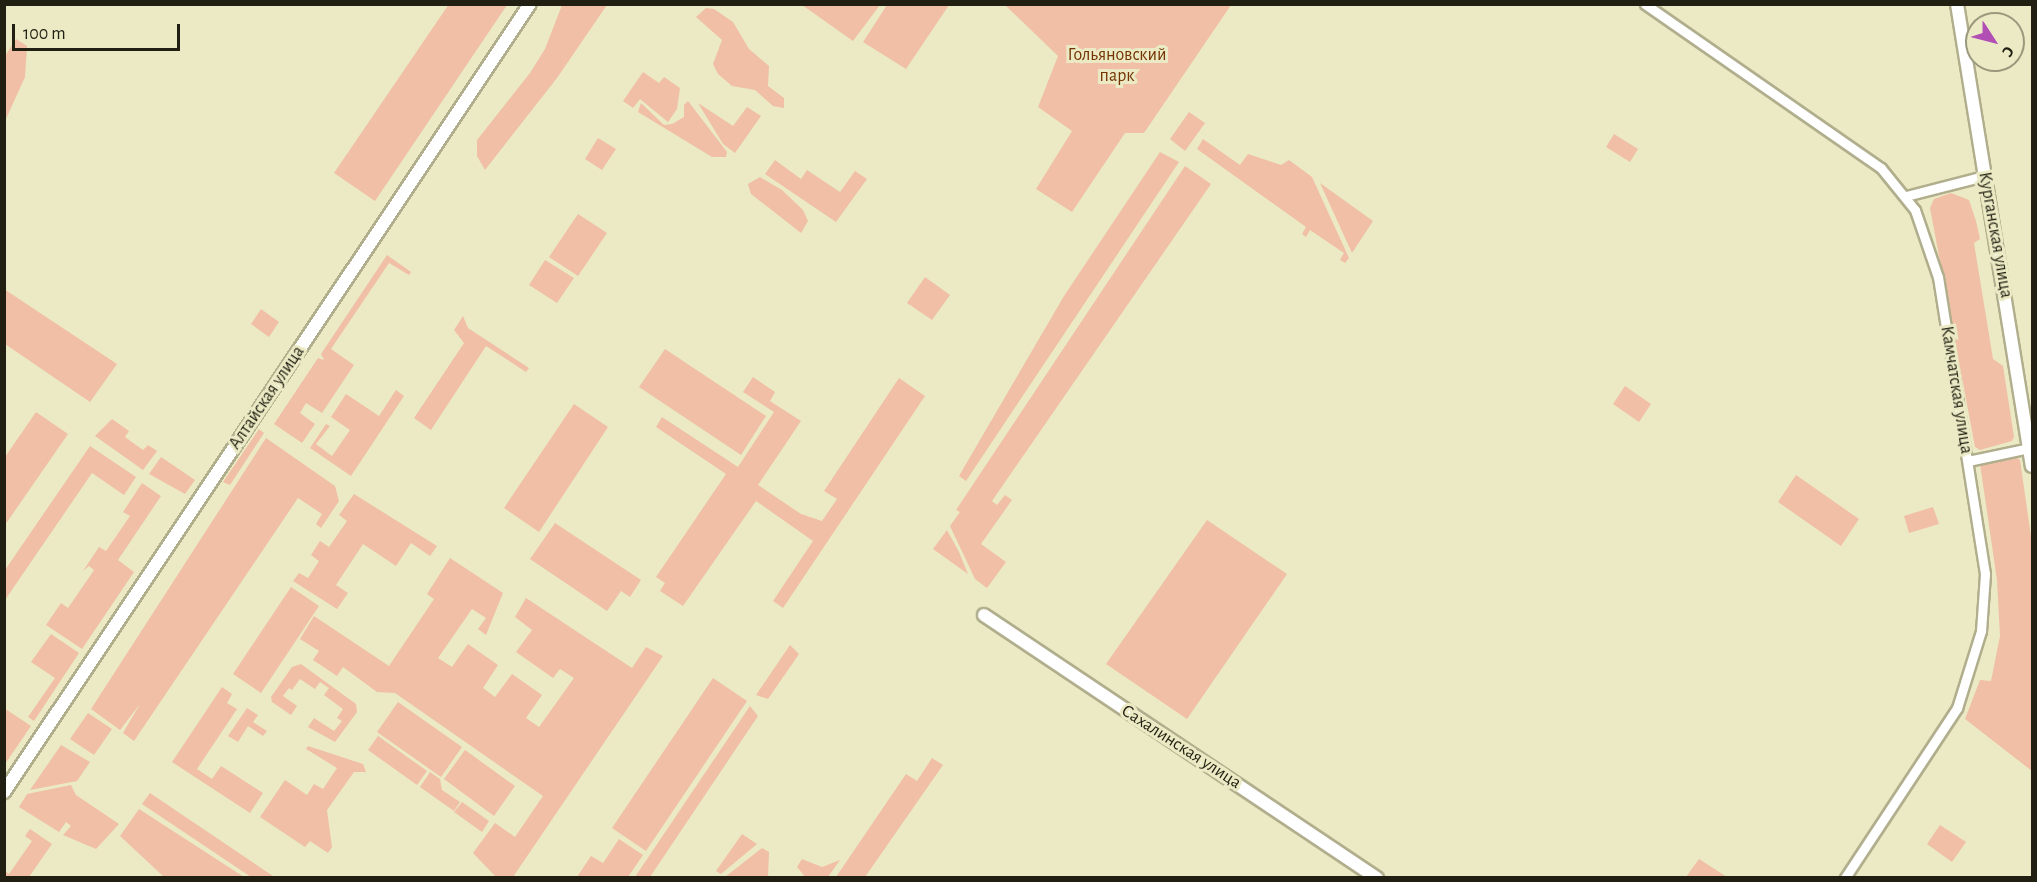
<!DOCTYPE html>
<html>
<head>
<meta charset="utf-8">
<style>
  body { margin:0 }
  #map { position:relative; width:2037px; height:882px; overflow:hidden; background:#ebeac5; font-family:"Alegreya Sans",sans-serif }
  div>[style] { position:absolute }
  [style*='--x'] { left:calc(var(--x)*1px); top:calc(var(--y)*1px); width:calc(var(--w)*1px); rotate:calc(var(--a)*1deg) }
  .green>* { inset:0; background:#f0bfa5 }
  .roads { filter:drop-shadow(2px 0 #b0ae8c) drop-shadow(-2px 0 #b0ae8c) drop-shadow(0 2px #b0ae8c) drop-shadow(0 -2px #b0ae8c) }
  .minor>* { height:9px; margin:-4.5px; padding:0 4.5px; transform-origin:4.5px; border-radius:4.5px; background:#fff }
  .tertiary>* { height:12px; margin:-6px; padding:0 6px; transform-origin:6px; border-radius:6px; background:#fff }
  span { translate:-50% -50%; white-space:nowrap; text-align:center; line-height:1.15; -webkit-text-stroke:6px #ebeac5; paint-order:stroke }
  .park-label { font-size:18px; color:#733302 }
  .street-label { font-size:18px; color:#201f11 }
  .frame { position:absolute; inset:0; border:6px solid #201f11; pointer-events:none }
  .north { position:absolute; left:1965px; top:12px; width:60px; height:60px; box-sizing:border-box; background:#ebeac5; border:2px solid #9a997d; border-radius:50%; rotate:126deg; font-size:16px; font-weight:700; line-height:24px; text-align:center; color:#201f11 }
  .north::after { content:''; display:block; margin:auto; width:21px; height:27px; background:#b24fb5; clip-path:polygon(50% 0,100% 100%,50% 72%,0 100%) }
  .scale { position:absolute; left:12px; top:24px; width:168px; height:27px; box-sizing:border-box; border:3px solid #201f11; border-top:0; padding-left:8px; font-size:18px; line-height:21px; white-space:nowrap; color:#201f11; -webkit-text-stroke:4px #ebeac5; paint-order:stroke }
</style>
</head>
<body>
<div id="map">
  <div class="green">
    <div style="clip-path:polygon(449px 4px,507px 5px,375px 201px,334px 173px)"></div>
    <div style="clip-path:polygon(562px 5px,607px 5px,557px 78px,485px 170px,477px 156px,477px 140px,530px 73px,545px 49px)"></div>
    <div style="clip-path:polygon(802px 5px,880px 5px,853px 41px)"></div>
    <div style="clip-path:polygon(887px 5px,949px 5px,906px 69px,863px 42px)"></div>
    <div style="clip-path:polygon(1005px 5px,1231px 5px,1144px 133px,1125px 133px,1072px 212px,1036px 189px,1072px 131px,1038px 107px,1058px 56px)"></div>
    <div style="clip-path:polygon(706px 8px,714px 9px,733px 22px,749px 49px,769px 66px,768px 86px,784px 98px,784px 108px,773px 106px,755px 90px,732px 86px,718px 74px,713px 64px,722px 40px,696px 17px)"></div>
    <div style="clip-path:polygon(16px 39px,27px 46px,25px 77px,5px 121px,5px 56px)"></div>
    <div style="clip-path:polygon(643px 72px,659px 83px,664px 77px,680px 88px,677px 109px,668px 122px,640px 99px,633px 108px,623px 101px)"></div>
    <div style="clip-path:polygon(688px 101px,727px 152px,726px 157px,712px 157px,638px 112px,641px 103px,664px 125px,672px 124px,684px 117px,684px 105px)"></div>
    <div style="clip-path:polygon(698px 103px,733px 126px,747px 107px,761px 116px,735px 153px,723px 144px)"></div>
    <div style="clip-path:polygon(1189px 112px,1205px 123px,1185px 151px,1170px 139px)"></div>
    <div style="clip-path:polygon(1614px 134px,1638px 149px,1630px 162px,1606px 147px)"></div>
    <div style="clip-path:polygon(598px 138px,616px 149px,602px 170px,585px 159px)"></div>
    <div style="clip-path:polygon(1203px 139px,1240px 165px,1248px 154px,1281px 165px,1289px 160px,1312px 177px,1349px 258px,1345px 263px,1340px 260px,1344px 253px,1310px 230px,1306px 237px,1302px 234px,1306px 227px,1197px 149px)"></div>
    <div style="clip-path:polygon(1160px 152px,1179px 162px,966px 481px,959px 476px,1064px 296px)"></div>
    <div style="clip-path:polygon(775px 160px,801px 179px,807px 170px,840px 192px,855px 171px,867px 179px,836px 222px,765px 174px)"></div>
    <div style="clip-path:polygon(1185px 166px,1211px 184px,992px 501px,997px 505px,1005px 495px,1012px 500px,981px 544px,1006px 562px,987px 588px,975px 579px,950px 526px,960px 512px,956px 510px)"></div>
    <div style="clip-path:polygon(760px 177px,782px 190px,803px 210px,808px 221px,801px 233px,751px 194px,748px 184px)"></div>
    <div style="clip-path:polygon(1320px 183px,1373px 221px,1352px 253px)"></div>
    <div style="clip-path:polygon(1951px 193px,1969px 200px,1976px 221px,1980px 239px,1974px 243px,1993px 359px,2003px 366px,2014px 437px,2012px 441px,1980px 450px,1975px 447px,1930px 208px,1934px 199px)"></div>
    <div style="clip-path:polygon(578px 214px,607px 233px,578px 276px,549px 257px)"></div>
    <div style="clip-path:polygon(387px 255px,411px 272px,409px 275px,389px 263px,331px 349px,354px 365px,322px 413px,306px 403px,300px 413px,315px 424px,302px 443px,274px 424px,318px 358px,324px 360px,321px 354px)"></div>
    <div style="clip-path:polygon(545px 260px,574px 278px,557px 303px,529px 285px)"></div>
    <div style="clip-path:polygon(925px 277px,950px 295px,932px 320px,907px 303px)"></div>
    <div style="clip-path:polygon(4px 289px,117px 364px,90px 402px,5px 344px)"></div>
    <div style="clip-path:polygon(261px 309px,279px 322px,269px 337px,251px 324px)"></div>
    <div style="clip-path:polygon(463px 316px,468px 328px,529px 368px,526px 372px,486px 346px,431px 430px,414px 418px,464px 343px,454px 330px)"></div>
    <div style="clip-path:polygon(665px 349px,766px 416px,741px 455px,639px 387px)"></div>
    <div style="clip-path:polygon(753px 377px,775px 392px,770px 401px,801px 421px,758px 485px,801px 514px,822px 521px,837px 499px,824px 491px,899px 378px,925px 396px,783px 608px,773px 601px,813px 541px,756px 501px,683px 606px,660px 591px,665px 583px,656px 577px,726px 474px,656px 427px,662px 417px,738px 467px,774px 412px,743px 392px)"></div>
    <div style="clip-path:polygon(1625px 386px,1651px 404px,1639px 422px,1613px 404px)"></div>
    <div style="clip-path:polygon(396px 390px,404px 396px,351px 476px,310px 448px,326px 424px,330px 426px,316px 444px,332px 456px,350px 430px,331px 417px,346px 394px,379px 416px)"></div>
    <div style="clip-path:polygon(574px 404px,608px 427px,539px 532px,504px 508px)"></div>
    <div style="clip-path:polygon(36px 412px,68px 434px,5px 525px,5px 457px)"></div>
    <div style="clip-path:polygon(112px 419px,129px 431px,125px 437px,143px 450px,148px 445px,157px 451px,143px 470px,95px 436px)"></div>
    <div style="clip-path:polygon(259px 429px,264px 433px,230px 485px,223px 482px)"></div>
    <div style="clip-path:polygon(266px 438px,335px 486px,339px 501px,321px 528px,316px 524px,322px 514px,298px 498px,134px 741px,123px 733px,140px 704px,120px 730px,91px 709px)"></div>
    <div style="clip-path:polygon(90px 446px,136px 477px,124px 495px,92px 473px,5px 600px,5px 570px)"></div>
    <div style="clip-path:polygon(2014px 456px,2020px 460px,2032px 543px,2032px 771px,1965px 719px,1980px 680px,1991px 681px,2000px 636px,1997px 580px,1980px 464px)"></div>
    <div style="clip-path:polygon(161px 457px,195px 480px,185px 494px,149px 474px)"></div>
    <div style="clip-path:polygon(1796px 475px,1859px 519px,1841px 546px,1778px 502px)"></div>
    <div style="clip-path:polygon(142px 483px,161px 496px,118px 560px,134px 572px,82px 649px,46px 625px,61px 603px,68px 608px,90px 576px,94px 570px,89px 566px,83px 571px,99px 547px,106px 551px,130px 516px,123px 512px)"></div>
    <div style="clip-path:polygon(354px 494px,437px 546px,430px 556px,411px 543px,396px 566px,363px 544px,336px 585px,348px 593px,337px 609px,293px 581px,299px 573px,308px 578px,319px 561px,311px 555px,320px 541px,329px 547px,347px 521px,339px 515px)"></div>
    <div style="clip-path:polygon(1933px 507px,1939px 524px,1909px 533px,1904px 516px)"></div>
    <div style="clip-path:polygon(1207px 520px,1287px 574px,1187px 719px,1106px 664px)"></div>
    <div style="clip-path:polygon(555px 523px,641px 580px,630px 597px,621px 591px,607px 611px,530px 559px)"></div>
    <div style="clip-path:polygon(947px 530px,959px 552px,968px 574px,933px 549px)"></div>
    <div style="clip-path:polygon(450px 558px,503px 593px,486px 635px,478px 629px,486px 618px,472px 609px,438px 658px,452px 667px,468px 644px,498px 665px,483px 688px,495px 697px,512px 674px,542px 695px,526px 718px,539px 727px,574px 678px,560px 669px,553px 678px,516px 652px,532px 630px,515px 617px,526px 598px,632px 668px,646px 647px,663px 656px,513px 877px,496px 877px,473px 853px,495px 823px,515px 837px,543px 796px,395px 693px,377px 692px,343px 667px,337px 676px,313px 660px,319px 651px,300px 639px,314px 616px,389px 666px,434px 599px,427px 594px)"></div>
    <div style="clip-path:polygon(291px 587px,319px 606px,261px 693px,233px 674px)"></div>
    <div style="clip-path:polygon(51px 634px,79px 653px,34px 721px,28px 717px,55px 678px,31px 662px)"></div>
    <div style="clip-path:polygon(790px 645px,799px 654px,768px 699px,756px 695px)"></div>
    <div style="clip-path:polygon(301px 664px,356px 704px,357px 712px,335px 742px,308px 727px,314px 718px,334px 731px,342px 721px,337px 718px,343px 709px,324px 695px,329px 688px,320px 682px,315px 689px,300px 679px,292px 690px,289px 688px,283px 696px,297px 706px,291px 715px,272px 702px,271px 697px,292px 667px)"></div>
    <div style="clip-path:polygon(713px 678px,747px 701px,646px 851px,612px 828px)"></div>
    <div style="clip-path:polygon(222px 687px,232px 694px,227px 703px,237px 709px,197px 769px,212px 779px,221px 766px,263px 793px,250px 813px,172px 762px)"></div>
    <div style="clip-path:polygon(398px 702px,462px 747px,441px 777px,377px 732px)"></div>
    <div style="clip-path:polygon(750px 706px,758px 716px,650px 877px,635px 877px)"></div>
    <div style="clip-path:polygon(4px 708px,31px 726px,5px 764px,4px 764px)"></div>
    <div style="clip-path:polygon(247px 708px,258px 715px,253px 722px,267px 731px,263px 736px,248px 726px,238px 742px,228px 736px)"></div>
    <div style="clip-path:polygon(88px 713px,112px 729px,94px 755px,70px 739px)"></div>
    <div style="clip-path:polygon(378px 736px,427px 771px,417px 785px,368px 750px)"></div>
    <div style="clip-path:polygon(61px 745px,90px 762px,77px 781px,30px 790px)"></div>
    <div style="clip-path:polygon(308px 746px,363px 764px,366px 772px,354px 772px,327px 810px,332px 847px,328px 853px,310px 841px,305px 847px,260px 817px,285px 780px,307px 795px,314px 784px,323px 789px,337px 768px,306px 749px)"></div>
    <div style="clip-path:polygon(465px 750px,515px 786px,494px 816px,444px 779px)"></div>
    <div style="clip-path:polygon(932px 758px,943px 765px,865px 877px,836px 877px,906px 774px,917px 781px)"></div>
    <div style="clip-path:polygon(430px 772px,440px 779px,442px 790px,460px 802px,454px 811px,420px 787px)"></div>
    <div style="clip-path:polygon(71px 785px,76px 795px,119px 824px,96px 849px,63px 835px,71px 826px,66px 822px,59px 832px,19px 807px,27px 794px)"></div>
    <div style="clip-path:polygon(150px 793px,273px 876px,272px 877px,251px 877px,142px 804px)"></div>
    <div style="clip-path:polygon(462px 802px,489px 821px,482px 832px,454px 812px)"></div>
    <div style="clip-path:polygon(139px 809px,244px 877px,164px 877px,120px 836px)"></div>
    <div style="clip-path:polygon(1940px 825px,1966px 842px,1952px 862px,1927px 844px)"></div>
    <div style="clip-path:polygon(30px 829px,52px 844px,29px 877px,5px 877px,5px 871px,9px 874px,32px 841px,25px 836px)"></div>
    <div style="clip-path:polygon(742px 834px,757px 844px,721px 874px,716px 871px)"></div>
    <div style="clip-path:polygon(619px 839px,643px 855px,628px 877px,577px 877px,591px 856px,603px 863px)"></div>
    <div style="clip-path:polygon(762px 848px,769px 852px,768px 877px,725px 877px)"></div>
    <div style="clip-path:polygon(802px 859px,822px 867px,840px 860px,828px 877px,806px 878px,797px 867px)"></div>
    <div style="clip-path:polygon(1699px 859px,1727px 877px,1686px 877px)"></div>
  </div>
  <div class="roads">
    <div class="minor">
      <div style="--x:1645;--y:4;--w:287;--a:34.8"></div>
      <div style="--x:1881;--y:168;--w:54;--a:51"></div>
      <div style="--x:1915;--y:210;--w:71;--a:71.1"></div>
      <div style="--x:1938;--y:277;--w:301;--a:81"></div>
      <div style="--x:1985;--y:574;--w:57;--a:94"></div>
      <div style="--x:1981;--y:631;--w:81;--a:107.3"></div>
      <div style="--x:1957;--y:708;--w:204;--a:123.4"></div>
      <div style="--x:1906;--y:196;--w:81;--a:-14.4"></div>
      <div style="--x:1968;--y:461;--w:62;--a:-12"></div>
    </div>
    <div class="tertiary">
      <div style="--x:1957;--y:4;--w:468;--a:80.8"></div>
      <div style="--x:984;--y:615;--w:473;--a:33.8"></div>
      <div style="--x:4;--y:792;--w:947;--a:-56.28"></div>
    </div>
  </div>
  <div class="park-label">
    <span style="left:1117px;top:66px">Гольяновcкий<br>парк</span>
  </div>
  <div class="street-label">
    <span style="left:1995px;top:235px;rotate:80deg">Курганская улица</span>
    <span style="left:1956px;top:390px;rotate:81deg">Камчатская улица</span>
    <span style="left:267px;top:398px;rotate:-56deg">Алтайская улица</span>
    <span style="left:1181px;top:747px;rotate:33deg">Сахалинская улица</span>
  </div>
  <div class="frame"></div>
  <div class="north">С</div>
  <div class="scale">100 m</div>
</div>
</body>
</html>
